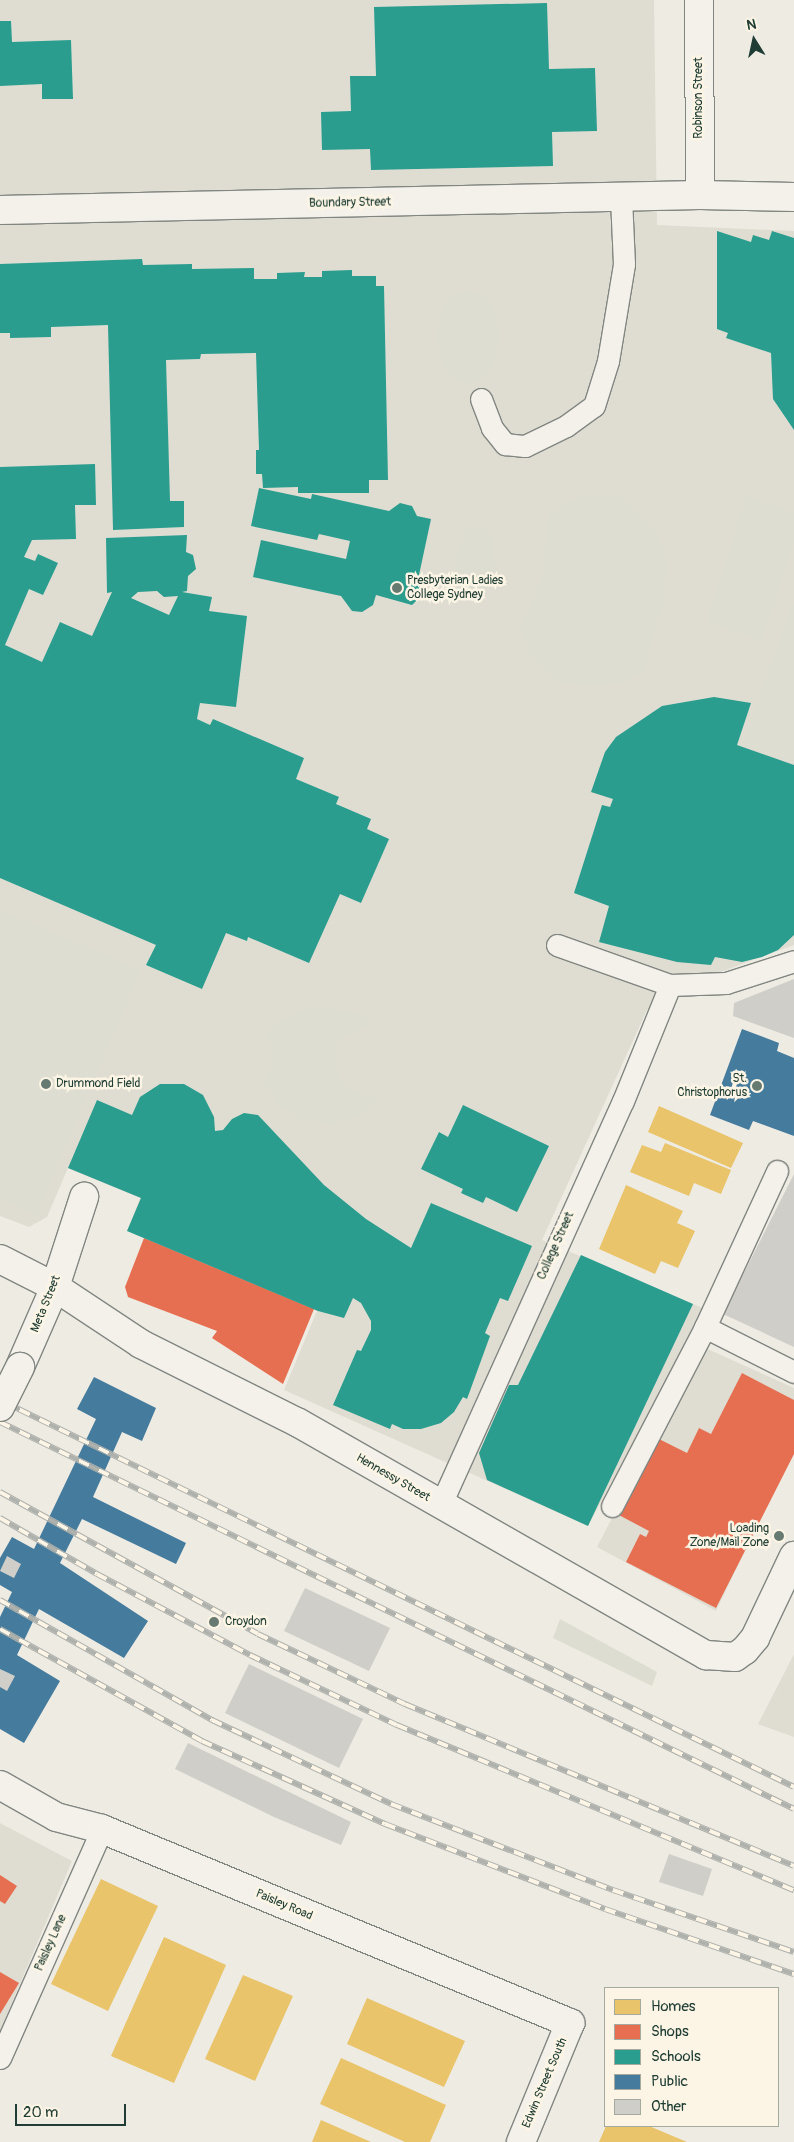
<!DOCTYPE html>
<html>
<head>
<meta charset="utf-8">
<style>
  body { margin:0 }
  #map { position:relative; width:794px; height:2142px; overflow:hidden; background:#eeebe3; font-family:Pangolin,sans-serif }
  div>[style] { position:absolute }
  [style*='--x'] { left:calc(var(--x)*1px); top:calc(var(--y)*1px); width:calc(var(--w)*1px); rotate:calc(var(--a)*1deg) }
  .built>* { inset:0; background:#dfddd2 }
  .green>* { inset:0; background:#deddd1 }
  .homes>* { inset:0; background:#e9c46a }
  .shops>* { inset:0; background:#e76f51 }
  .schools>* { inset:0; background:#2a9d8f }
  .public>* { inset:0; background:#457b9d }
  .building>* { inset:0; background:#cfcec9 }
  .roads { filter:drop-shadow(1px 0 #828681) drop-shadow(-1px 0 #828681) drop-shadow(0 1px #828681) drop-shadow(0 -1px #828681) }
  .lane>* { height:21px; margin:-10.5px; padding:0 10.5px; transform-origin:10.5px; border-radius:10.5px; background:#f4f1eb }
  .street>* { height:28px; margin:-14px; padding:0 14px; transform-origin:14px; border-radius:14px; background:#f4f1eb }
  .secondary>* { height:28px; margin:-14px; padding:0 14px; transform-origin:14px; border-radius:14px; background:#f4f1eb }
  .rail>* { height:5.5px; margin-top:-2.75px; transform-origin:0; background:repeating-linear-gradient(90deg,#fcf5e5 0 11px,#afb1ac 0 22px); box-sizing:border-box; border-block:1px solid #afb1ac }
  .bridges { filter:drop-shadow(1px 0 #828681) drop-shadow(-1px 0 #828681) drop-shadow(0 1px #828681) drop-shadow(0 -1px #828681) }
  .secondary-bridge>* { height:28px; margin:-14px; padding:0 14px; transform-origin:14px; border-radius:14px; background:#f4f1eb }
  .dots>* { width:14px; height:14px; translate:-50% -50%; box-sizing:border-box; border:2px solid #fcf5e5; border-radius:50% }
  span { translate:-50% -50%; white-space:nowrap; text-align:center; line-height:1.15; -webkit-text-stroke:5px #fcf5e5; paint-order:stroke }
  .street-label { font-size:12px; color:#1f3d34 }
  .poi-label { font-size:12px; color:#1f3d34 }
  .left { translate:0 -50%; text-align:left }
  .right { translate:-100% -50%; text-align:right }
  .legend { position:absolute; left:604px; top:1987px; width:175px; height:140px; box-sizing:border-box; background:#fcf5e5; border:1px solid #a4ab9e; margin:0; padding:6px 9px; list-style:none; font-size:15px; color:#1f3d34 }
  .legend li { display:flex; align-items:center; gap:10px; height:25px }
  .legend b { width:25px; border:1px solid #a4ab9e }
  .north { position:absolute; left:729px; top:15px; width:50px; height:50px; -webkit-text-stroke:4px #fcf5e5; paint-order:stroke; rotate:350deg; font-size:14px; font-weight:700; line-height:20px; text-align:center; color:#1f3d34 }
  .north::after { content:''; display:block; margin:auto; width:18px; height:22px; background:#1f3d34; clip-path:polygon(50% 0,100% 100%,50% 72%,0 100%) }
  .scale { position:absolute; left:15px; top:2104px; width:111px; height:22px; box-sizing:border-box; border:2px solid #1f3d34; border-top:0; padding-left:6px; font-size:15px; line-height:18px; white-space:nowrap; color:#1f3d34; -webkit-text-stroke:4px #fcf5e5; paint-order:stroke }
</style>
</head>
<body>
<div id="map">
  <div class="built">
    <div style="clip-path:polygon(0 0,654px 0,657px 225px,794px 231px,794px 945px,704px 978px,647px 1010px,542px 1240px,705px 1309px,588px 1526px,284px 1390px,317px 1311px,127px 1231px,140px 1198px,68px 1168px,47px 1217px,29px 1227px,0 1216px)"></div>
    <div style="clip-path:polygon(701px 1346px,794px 1388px,794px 1449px,716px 1611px,597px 1547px)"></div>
    <div style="clip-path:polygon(794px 1654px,794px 1737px,758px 1724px)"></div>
    <div style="clip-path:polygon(0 1823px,72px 1861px,0 2031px)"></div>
  </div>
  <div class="green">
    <div style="clip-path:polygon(470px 290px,484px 296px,495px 311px,500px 342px,495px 362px,486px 377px,467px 385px,451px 378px,444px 370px,436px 337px,442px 305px,452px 295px)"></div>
    <div style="clip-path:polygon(621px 496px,653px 527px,667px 557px,663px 604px,643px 671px,625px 681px,591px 685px,557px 681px,529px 651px,520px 627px,542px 580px,548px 514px,579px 497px)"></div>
    <div style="clip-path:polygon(747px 497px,794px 513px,794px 541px,762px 640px,706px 621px)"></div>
    <div style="clip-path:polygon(482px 524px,493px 535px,495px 567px,487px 587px,476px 595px,469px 594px,459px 587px,456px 558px,467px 530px)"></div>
    <div style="clip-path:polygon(792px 605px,794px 606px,794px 762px,743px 745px)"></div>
    <div style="clip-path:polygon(0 910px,141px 970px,36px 1214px,0 1198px)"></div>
    <div style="clip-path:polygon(325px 1006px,368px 1016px,369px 1024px,341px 1038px,333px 1053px,338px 1077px,357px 1093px,380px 1100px,361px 1114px,332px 1125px,297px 1118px,277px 1103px,263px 1081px,273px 1070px,273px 1054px,267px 1033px,295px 1011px)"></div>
    <div style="clip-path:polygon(560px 1619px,657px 1672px,652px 1686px,553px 1638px)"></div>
  </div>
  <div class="homes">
    <div style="clip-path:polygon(659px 1106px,743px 1143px,731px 1168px,648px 1132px)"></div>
    <div style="clip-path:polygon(665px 1143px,731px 1170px,721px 1194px,694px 1183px,689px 1196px,630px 1172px,642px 1145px,661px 1152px)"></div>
    <div style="clip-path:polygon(626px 1185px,683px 1211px,677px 1223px,695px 1231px,678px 1268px,661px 1261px,655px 1274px,599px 1249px)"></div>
    <div style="clip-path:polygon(101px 1879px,158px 1906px,108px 2011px,51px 1984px)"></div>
    <div style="clip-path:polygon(164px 1937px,226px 1965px,174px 2083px,111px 2056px)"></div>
    <div style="clip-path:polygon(243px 1975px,293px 1996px,255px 2081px,205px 2059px)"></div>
    <div style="clip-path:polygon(367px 1998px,465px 2041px,444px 2087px,347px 2044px)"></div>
    <div style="clip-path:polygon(341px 2058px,446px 2105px,430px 2142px,405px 2142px,320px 2104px)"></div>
    <div style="clip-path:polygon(321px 2120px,371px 2142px,312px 2142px)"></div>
    <div style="clip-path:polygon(606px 2126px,649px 2126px,687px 2142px,599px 2142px)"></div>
  </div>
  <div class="shops">
    <div style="clip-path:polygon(144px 1238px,314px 1309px,283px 1384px,212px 1338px,217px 1331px,128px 1297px,125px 1287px)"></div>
    <div style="clip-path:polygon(742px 1373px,794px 1400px,794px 1454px,716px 1608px,626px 1562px,640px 1534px,646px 1537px,649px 1531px,617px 1514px,657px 1438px,687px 1453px,699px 1428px,711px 1434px)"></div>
    <div style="clip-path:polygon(0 1875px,17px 1886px,5px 1904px,0 1901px)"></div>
    <div style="clip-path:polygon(0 1972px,19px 1983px,0 2014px)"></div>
  </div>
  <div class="schools">
    <div style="clip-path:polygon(547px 3px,549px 69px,595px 68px,597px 131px,552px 132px,553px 166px,371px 170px,370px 149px,322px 150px,321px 112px,351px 111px,350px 76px,376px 76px,374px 7px)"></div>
    <div style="clip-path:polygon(0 21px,11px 21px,12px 42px,71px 40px,73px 99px,42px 99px,42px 84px,0 86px)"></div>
    <div style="clip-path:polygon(717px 231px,751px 242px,753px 235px,769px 240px,772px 231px,794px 238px,794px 430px,773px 399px,771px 353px,726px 338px,728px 333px,717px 329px)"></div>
    <div style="clip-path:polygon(142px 259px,143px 265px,192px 264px,192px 269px,254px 268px,254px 279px,277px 279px,277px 273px,305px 272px,304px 277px,322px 277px,322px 271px,352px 270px,352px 276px,376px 276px,376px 286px,384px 286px,388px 480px,369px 480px,369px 493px,298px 493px,298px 487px,263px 488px,262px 474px,256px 474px,256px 450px,259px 450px,256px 353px,201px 354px,200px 359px,166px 360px,170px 501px,184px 501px,184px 527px,113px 530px,108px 325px,51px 327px,51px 337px,10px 338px,10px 333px,0 333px,0 264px)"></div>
    <div style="clip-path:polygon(evenodd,95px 464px,96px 505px,75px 505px,76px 539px,32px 540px,24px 557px,35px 561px,38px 554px,58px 563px,43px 595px,29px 589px,5px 645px,42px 662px,60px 622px,92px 636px,112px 592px,107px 593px,106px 538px,187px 535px,186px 552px,193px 555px,196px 569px,188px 576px,187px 591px,182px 592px,212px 597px,209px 611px,247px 616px,236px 707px,200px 703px,197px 719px,210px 725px,213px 719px,304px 758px,296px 779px,339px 797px,336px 804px,371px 819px,367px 829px,389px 839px,361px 903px,340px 894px,309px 963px,248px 937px,247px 941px,226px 933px,202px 989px,146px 965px,156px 945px,0 878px,0 467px,95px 464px,157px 591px,164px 597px,178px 596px,169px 615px,131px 598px,138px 592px,157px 591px)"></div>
    <div style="clip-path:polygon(259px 488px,311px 499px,312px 494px,389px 511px,400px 503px,412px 506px,417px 516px,431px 519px,419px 575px,426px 585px,423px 594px,412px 605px,376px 595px,373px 605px,362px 612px,352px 611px,341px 596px,253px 577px,261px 540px,346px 559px,350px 541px,319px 534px,317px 540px,251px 526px)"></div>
    <div style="clip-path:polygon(714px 697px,751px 703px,737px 745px,794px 765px,794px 935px,778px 950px,762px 957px,742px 962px,715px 957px,711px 965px,677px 962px,599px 942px,609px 906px,574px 893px,602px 805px,610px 807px,613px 799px,591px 792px,605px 752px,616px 737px,662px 706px)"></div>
    <div style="clip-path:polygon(160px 1084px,184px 1084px,203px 1095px,214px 1117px,215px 1131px,223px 1130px,232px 1119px,244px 1113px,258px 1115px,324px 1185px,366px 1219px,411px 1248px,431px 1203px,532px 1246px,508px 1301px,500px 1298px,485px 1333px,490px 1336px,467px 1399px,463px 1397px,454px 1412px,441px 1423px,421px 1429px,403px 1429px,392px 1424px,390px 1429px,333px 1405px,357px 1350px,361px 1351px,371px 1330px,371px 1321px,361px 1303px,353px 1298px,344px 1318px,318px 1311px,127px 1231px,141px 1198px,68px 1168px,97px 1100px,132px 1115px,140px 1097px)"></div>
    <div style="clip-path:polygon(463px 1105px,549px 1146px,517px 1212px,486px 1197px,483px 1203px,461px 1193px,463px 1189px,421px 1169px,439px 1132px,448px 1137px)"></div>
    <div style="clip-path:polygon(581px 1255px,693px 1304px,588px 1526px,487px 1480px,479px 1453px,509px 1385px,518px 1385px)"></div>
  </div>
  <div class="public">
    <div style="clip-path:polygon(742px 1029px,779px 1043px,777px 1051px,794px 1058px,794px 1136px,753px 1121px,749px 1130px,710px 1115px)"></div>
    <div style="clip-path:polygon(94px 1377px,156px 1408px,142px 1441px,122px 1432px,93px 1497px,186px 1543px,176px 1564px,82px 1519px,60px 1563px,148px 1621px,124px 1658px,39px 1609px,17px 1655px,60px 1681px,24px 1743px,0 1729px,0 1617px,12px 1592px,0 1585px,0 1558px,12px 1537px,34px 1549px,96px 1419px,77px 1409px)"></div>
  </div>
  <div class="building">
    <div style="clip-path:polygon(794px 979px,794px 1038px,733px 1016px,734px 1003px)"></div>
    <div style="clip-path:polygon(794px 1174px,794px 1347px,723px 1314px)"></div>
    <div style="clip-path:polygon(7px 1556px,21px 1564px,14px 1578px,0 1571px)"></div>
    <div style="clip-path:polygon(305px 1588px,390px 1628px,369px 1671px,284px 1631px)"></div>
    <div style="clip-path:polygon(249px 1664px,363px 1719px,339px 1768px,225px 1713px)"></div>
    <div style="clip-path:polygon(0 1669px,15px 1676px,7px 1691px,0 1687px)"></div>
    <div style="clip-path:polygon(188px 1743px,351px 1822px,341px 1845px,274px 1817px,175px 1769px)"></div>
    <div style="clip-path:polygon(669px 1854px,712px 1869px,703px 1896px,659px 1882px)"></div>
  </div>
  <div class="roads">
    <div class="lane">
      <div style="--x:481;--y:399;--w:31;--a:69"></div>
      <div style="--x:492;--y:428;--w:21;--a:51"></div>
      <div style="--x:505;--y:444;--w:20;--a:6"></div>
      <div style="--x:525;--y:446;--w:46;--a:-26"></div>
      <div style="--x:566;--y:426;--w:34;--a:-36"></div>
      <div style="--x:594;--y:406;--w:47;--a:-72.7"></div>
      <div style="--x:608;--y:361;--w:98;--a:-80.6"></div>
      <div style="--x:624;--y:264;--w:67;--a:-92.6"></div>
      <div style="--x:557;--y:945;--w:120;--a:19.5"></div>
      <div style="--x:670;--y:985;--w:56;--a:-2"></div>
      <div style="--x:726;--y:983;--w:71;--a:-17.9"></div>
      <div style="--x:705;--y:1327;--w:100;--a:26.8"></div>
      <div style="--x:440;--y:1506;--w:444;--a:-65.7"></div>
      <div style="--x:623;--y:1101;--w:125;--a:-67.9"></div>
      <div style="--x:612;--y:1506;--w:202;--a:-62.5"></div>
      <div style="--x:705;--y:1327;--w:172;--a:-65.2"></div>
      <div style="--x:0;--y:2058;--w:251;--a:-66"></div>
    </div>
    <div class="street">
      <div style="--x:699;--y:0;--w:195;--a:89.7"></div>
      <div style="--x:0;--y:210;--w:700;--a:-1.23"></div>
      <div style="--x:700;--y:195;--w:94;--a:1.2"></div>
      <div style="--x:0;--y:1259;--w:62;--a:27"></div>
      <div style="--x:55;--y:1287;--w:95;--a:-72.1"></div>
      <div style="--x:0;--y:1785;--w:64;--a:29.7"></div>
      <div style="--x:56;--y:1817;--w:48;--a:14.6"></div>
      <div style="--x:102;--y:1829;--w:507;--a:22.52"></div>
      <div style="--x:570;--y:2023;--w:129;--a:112.4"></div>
    </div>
    <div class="secondary">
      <div style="--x:20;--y:1367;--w:87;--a:-66.4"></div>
      <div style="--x:55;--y:1287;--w:103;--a:33.5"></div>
      <div style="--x:141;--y:1344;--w:174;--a:26.6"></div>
      <div style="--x:297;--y:1422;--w:471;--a:29.7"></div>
      <div style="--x:706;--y:1655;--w:29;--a:4"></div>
      <div style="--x:735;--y:1657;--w:12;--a:-35"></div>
      <div style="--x:745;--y:1650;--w:16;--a:-50"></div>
      <div style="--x:755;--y:1638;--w:91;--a:-64.6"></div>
    </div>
  </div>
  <div class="rail">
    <div style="--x:0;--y:1400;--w:883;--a:25.98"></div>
    <div style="--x:0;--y:1422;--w:883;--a:25.98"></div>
    <div style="--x:0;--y:1492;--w:294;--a:28.8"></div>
    <div style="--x:258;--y:1634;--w:163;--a:25.5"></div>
    <div style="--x:405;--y:1704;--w:421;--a:22.6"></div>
    <div style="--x:0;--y:1518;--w:112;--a:30"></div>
    <div style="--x:97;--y:1574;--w:173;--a:27.9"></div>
    <div style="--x:250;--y:1655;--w:163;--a:25.5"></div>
    <div style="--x:397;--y:1725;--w:430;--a:22.6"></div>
    <div style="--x:0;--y:1600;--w:244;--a:29.5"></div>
    <div style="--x:212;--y:1720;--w:198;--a:25.1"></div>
    <div style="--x:391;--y:1804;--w:238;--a:21.2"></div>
    <div style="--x:613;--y:1890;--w:191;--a:18.9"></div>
    <div style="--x:0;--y:1629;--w:231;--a:29"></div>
    <div style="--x:202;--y:1741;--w:201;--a:24.4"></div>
    <div style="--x:385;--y:1824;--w:236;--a:21.1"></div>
    <div style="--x:605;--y:1909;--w:200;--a:19"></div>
  </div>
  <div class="bridges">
    <div class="secondary-bridge">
      <div style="--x:0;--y:1407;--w:45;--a:-63.4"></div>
    </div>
  </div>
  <div class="dots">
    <div style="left:397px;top:588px;background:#677a71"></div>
    <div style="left:46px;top:1084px;background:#677a71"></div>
    <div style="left:757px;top:1086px;background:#677a71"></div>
    <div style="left:779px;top:1536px;background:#677a71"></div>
    <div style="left:214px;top:1622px;background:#677a71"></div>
  </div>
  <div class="street-label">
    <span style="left:699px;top:98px;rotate:-90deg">Robinson Street</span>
    <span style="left:350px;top:203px;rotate:-1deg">Boundary Street</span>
    <span style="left:556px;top:1246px;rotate:-66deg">College Street</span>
    <span style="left:46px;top:1304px;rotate:-68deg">Meta Street</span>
    <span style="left:393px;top:1478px;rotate:30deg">Hennessy Street</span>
    <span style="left:284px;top:1905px;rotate:23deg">Paisley Road</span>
    <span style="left:51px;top:1943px;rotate:-66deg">Paisley Lane</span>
    <span style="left:545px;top:2083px;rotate:-67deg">Edwin Street South</span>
  </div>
  <div class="poi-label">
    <span class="left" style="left:407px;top:588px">Presbyterian Ladies<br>College Sydney</span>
    <span class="right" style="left:747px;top:1086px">St.<br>Christophorus</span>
    <span class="left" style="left:56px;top:1084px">Drummond Field</span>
    <span class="right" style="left:769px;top:1536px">Loading<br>Zone/Mail Zone</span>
    <span class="left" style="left:225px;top:1622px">Croydon</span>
  </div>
  <ul class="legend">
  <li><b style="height:14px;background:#e9c46a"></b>Homes</li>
  <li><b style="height:14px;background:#e76f51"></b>Shops</li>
  <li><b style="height:14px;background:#2a9d8f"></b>Schools</li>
  <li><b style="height:14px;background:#457b9d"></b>Public</li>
  <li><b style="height:14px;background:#cfcec9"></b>Other</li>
  </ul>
  <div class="north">N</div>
  <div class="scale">20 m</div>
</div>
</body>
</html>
